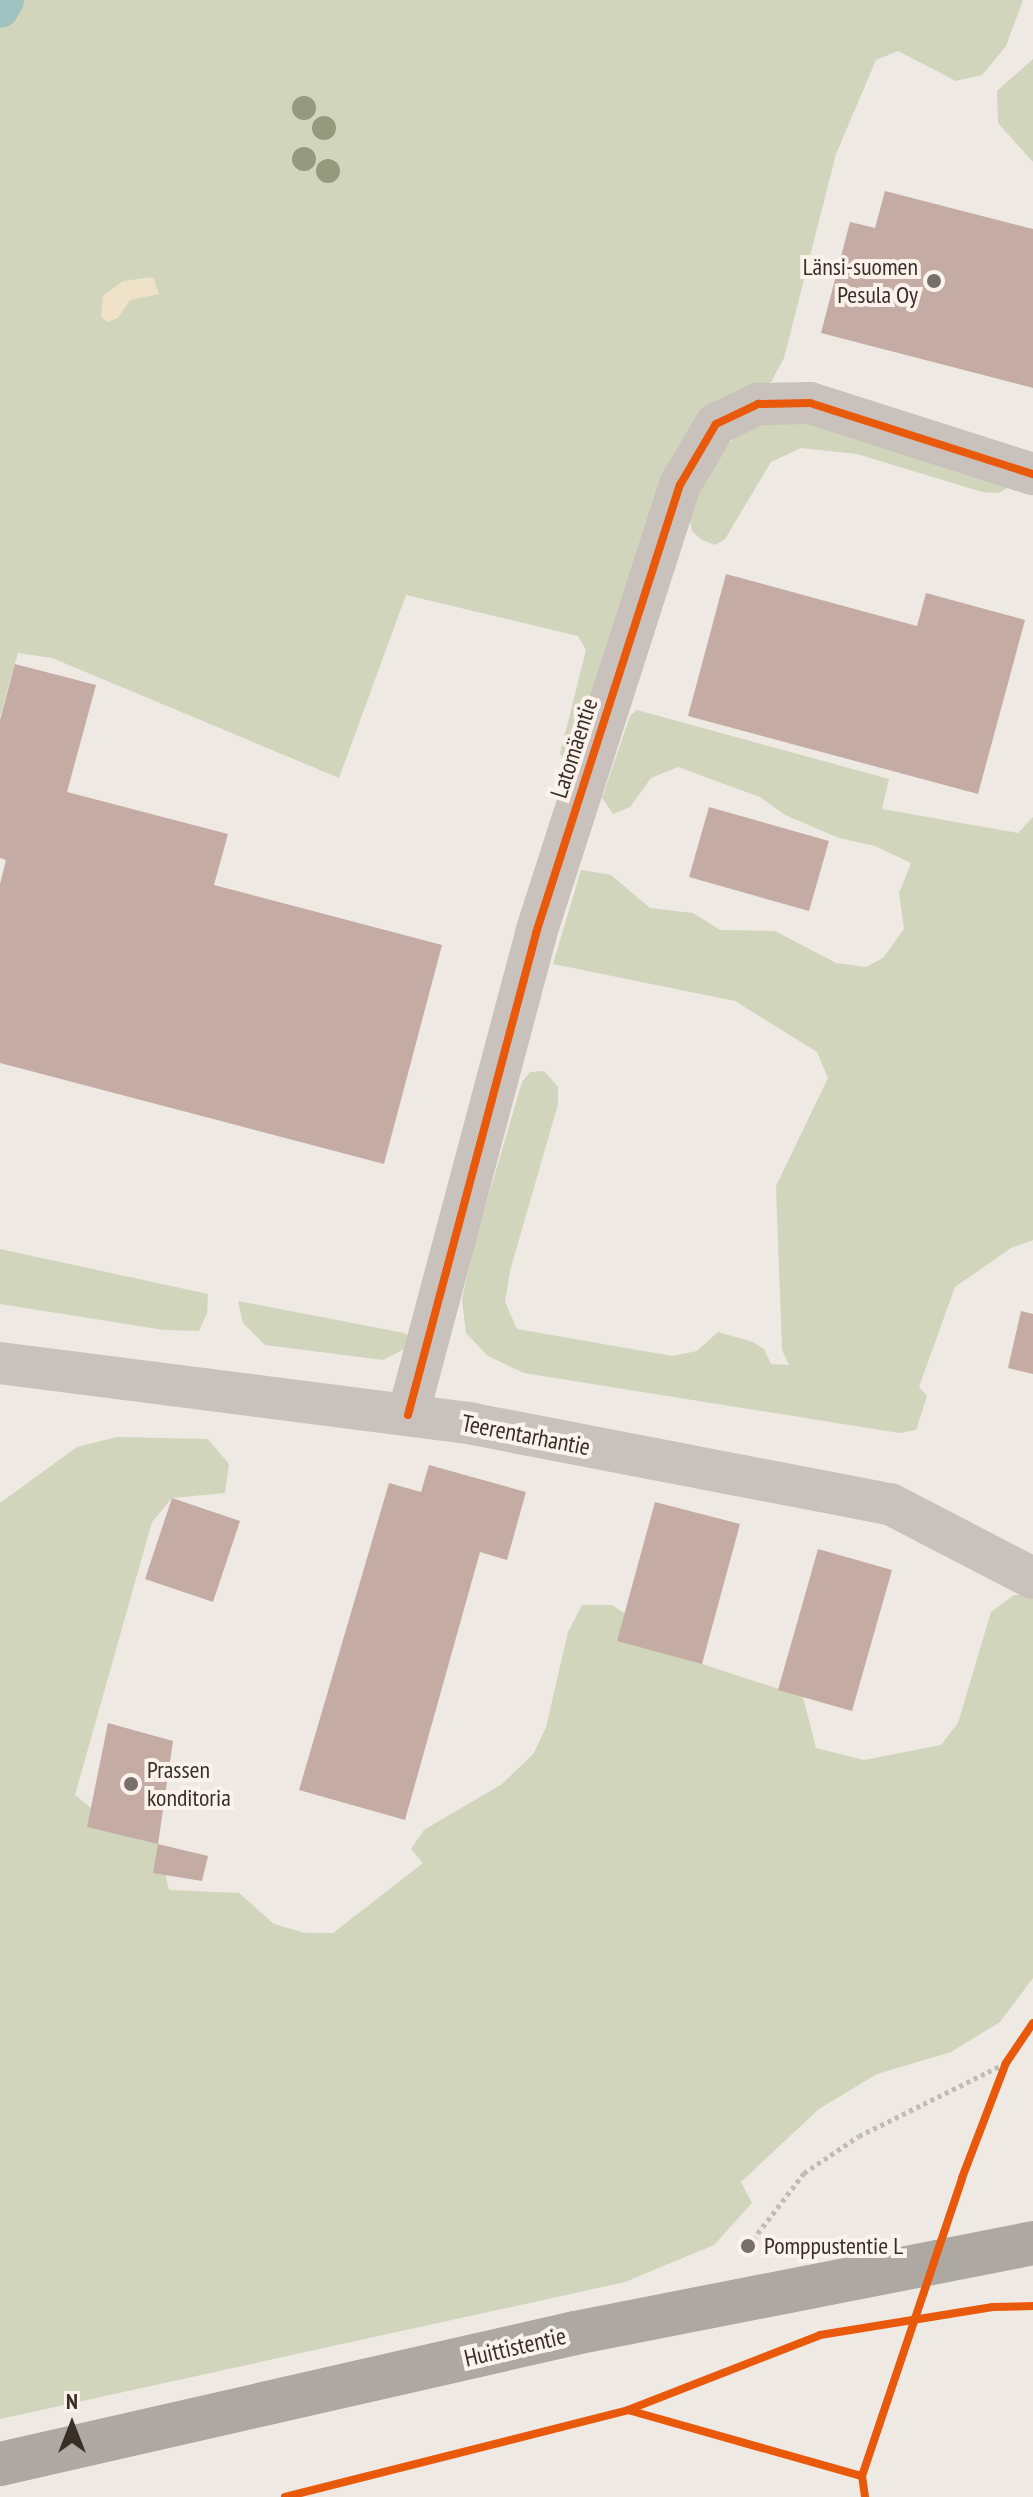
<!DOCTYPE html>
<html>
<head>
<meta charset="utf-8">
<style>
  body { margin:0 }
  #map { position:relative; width:1033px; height:2497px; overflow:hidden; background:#efe9e3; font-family:"PT Sans Narrow",sans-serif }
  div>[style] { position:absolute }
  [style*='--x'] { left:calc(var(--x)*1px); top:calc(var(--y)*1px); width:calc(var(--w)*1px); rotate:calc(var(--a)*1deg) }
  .green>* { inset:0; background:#d1d5bc }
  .sand>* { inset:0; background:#f0e1c9 }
  .canal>* { height:38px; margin:-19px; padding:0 19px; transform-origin:19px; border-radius:19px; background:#9ec3c1 }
  .building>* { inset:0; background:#c4aca4 }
  .path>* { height:5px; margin-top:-2.5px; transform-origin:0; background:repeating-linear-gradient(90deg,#c2bab4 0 4px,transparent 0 8px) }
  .street>* { height:42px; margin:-21px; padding:0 21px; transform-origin:21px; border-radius:21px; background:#c9c1bc }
  .highway>* { height:44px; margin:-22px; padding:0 22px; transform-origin:22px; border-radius:22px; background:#aea8a2 }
  .cycleway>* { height:8px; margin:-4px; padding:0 4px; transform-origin:4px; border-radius:4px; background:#e8590c }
  .trees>* { width:24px; height:24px; margin:-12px; border-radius:50%; background:#959a7e }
  .dots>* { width:22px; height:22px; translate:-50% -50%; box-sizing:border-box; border:4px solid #fbf3eb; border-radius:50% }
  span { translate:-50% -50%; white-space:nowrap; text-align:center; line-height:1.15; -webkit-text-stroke:8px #fbf3eb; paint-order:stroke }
  .poi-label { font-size:24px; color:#3a2e29 }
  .right { translate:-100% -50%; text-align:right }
  .left { translate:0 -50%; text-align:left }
  .street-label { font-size:24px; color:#3a2e29 }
  .north { position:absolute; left:32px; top:2385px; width:80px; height:80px; -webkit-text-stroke:6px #fbf3eb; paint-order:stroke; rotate:0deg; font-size:22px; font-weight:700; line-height:32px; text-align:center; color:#3a2e29 }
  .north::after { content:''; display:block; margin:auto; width:28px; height:36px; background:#3a2e29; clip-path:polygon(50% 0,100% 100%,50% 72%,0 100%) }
</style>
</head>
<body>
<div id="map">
  <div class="green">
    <div style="clip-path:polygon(0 0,1023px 0,1006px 46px,982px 75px,956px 81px,898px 51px,876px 60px,836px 154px,784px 358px,771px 382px,725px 399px,575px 762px,568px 765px,560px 754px,586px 650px,578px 636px,406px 595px,339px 778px,52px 658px,18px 653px,0 717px)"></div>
    <div style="clip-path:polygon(1033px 59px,1033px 162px,998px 123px,997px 91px)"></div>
    <div style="clip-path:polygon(793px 419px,1019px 480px,999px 493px,982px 492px,857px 454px,801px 448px,771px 462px,725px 539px,715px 545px,702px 540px,692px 531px,689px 516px,695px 494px,725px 448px,738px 434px,761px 424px)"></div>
    <div style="clip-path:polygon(637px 710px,889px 779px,882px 809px,1018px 833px,1033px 817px,1033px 1240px,1011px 1248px,955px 1287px,919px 1387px,927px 1396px,916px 1430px,899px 1433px,524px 1373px,488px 1356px,466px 1333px,462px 1299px,474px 1245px,522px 1082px,530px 1072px,544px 1071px,558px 1087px,558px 1104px,510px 1271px,505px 1302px,517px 1329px,672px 1356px,697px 1351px,718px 1332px,753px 1342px,764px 1349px,771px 1364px,789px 1365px,782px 1350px,776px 1186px,828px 1078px,817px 1052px,735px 1001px,553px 964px,581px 870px,611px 875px,650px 908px,693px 913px,720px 930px,775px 931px,836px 963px,866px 967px,883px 958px,904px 929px,899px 893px,911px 863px,875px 846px,839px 838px,785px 815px,760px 797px,678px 767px,651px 778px,630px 807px,613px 814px,602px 798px,630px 716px)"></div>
    <div style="clip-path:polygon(0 1249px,208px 1294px,207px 1313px,199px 1331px,164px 1330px,0 1304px)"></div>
    <div style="clip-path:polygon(238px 1301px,404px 1333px,409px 1337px,404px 1349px,383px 1360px,265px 1345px,243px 1323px)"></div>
    <div style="clip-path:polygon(117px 1437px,208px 1439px,229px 1464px,225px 1493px,172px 1498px,152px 1522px,75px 1795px,103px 1818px,158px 1844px,169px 1890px,239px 1893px,274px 1924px,305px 1933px,333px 1933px,423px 1863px,411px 1849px,424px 1830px,502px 1784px,534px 1753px,546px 1727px,568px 1632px,582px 1605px,612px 1605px,702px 1664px,803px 1697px,816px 1748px,864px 1760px,941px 1745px,958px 1723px,991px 1612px,1014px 1595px,1033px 1595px,1033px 1978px,1000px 2022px,951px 2052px,877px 2074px,819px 2109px,741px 2182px,752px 2203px,714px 2245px,625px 2282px,0 2419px,0 1503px,77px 1447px)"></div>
  </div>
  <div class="sand">
    <div style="clip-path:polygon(153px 277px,159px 294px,130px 300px,118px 318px,108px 322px,101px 317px,103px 296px,123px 281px)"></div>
  </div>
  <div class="canal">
    <div style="--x:0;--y:9;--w:10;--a:-61"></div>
  </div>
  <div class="building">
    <div style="clip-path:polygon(885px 191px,1033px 229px,1033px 388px,821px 333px,850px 222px,875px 228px)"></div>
    <div style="clip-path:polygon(726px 574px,917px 626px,926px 593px,1025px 620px,978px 794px,688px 716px)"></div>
    <div style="clip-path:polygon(15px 664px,96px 685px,67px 792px,228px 834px,214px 885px,442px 945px,384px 1164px,0 1063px,0 884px,6px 860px,0 858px,0 720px)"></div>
    <div style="clip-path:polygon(709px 807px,829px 841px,809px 911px,689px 877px)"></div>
    <div style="clip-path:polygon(1021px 1311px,1033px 1314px,1033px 1374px,1008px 1368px)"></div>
    <div style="clip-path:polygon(429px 1465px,526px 1492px,507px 1560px,480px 1552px,405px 1820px,299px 1790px,389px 1483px,421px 1492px)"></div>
    <div style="clip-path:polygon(172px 1498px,240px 1521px,213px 1602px,145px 1579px)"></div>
    <div style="clip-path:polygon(655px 1502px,740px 1524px,702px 1664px,617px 1641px)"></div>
    <div style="clip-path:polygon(818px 1549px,892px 1570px,852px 1711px,778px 1690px)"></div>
    <div style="clip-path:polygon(108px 1723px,173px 1741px,158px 1844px,87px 1827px)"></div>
    <div style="clip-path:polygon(158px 1844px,208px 1856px,202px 1881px,153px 1873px)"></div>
  </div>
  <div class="path">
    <div style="--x:748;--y:2246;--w:92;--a:-52.5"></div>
    <div style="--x:804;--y:2173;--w:66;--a:-33.9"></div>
    <div style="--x:859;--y:2136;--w:164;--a:-26.4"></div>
  </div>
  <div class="street">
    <div style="--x:0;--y:1363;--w:477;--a:7.3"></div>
    <div style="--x:473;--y:1424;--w:425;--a:10.9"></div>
    <div style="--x:890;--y:1504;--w:161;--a:27.4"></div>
    <div style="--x:408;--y:1415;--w:499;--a:-75.1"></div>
    <div style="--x:536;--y:933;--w:471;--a:-72.2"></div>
    <div style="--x:680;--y:485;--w:71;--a:-59.5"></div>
    <div style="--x:716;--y:424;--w:47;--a:-25.5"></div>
    <div style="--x:758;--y:404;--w:52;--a:-1.1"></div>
    <div style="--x:810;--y:403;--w:234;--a:17.7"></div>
  </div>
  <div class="highway">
    <div style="--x:0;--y:2464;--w:590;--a:-12.83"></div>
    <div style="--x:575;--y:2333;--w:467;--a:-11.1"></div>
  </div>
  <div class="cycleway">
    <div style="--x:408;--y:1415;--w:499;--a:-75.1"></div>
    <div style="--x:536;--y:933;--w:471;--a:-72.2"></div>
    <div style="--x:680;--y:485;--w:71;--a:-59.5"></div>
    <div style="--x:716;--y:424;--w:47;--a:-25.5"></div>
    <div style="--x:758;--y:404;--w:52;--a:-1.1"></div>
    <div style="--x:810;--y:403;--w:234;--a:17.7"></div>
    <div style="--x:628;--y:2410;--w:243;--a:15.8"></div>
    <div style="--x:285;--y:2497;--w:354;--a:-14.2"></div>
    <div style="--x:628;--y:2410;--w:206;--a:-21.3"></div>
    <div style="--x:820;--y:2335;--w:175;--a:-9.2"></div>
    <div style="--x:993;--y:2307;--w:40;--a:-1.4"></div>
    <div style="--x:865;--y:2497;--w:21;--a:-98"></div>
    <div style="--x:862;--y:2476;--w:314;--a:-71.4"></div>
    <div style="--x:962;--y:2178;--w:123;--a:-69.1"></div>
    <div style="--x:1006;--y:2063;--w:48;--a:-56"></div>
  </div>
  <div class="trees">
    <div style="left:304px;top:108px"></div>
    <div style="left:324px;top:128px"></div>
    <div style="left:304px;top:159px"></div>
    <div style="left:328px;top:171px"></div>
  </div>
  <div class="dots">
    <div style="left:934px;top:281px;background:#796f6a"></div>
    <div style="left:131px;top:1784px;background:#796f6a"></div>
    <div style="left:748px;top:2246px;background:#796f6a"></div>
  </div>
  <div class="poi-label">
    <span class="right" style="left:918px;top:281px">Länsi-suomen<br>Pesula Oy</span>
    <span class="left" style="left:147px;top:1784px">Prassen<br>konditoria</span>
    <span class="left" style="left:764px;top:2246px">Pomppustentie L</span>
  </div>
  <div class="street-label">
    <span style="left:574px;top:748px;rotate:-72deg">Latomäentie</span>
    <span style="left:526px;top:1435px;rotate:11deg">Teerentarhantie</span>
    <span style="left:515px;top:2347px;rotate:-13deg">Huittistentie</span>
  </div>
  <div class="north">N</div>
</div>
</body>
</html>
